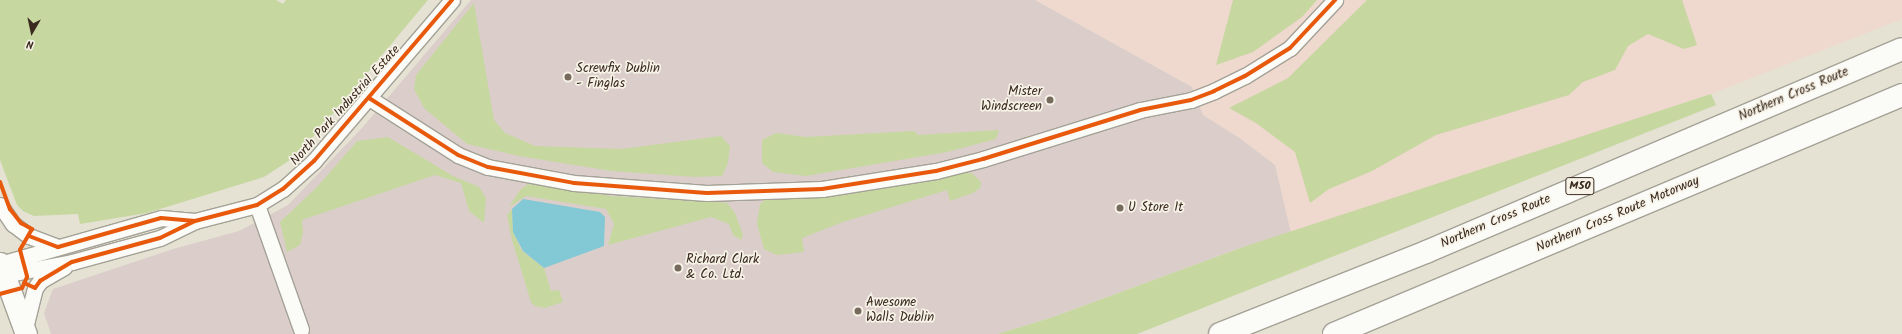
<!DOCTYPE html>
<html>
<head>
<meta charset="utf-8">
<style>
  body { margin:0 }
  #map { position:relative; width:1902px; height:334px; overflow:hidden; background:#e5e2d3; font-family:Kalam,sans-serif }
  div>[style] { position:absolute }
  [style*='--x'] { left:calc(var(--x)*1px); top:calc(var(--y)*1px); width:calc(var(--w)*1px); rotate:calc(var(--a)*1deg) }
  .built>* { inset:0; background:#efd8ce }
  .industrial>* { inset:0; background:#dbceca }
  .green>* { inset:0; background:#c6d7a0 }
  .water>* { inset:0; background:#82c8d5 }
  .roads { filter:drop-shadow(1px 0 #a4a196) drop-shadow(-1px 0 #a4a196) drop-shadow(0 1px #a4a196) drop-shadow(0 -1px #a4a196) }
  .minor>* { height:15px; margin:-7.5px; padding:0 7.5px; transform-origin:7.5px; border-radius:7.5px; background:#fbfbf8 }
  .secondary>* { height:21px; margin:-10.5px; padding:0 10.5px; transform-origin:10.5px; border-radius:10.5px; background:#fbfbf8 }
  .motorway>* { height:22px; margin:-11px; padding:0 11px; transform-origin:11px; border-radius:11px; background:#fbfbf8 }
  .cycleway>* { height:4px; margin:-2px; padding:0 2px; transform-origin:2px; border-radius:2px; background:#e8590c }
  .dots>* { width:11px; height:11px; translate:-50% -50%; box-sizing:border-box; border:2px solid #f7f3e8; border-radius:50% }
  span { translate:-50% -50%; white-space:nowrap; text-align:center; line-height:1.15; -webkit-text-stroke:3.5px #f7f3e8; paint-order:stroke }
  .shield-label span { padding:1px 3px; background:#f7f3e8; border:1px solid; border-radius:3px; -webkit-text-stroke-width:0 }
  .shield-label { font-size:12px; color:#3b2a1e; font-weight:700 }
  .poi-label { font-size:13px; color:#3b2a1e }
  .left { translate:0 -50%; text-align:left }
  .right { translate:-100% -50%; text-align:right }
  .street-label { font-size:13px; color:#3b2a1e }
  .north { position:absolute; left:12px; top:12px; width:40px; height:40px; -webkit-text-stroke:3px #f7f3e8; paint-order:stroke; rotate:189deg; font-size:11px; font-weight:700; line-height:16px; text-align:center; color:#3b2a1e }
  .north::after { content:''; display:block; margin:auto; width:14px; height:18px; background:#3b2a1e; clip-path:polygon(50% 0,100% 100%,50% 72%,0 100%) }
</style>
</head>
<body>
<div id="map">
  <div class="built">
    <div style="clip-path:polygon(1035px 0,1902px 0,1902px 19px,1711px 94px,1291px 233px,1275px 165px,1241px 139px,1203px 115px,1192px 87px)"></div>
  </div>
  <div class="industrial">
    <div style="clip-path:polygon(471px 0,1035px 0,1192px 87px,1203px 115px,1241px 139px,1275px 165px,1291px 233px,1246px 246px,1053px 317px,998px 334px,51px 334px,44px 313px,53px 289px,173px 249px,239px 231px,288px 205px,362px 128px)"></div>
  </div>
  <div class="green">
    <div style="clip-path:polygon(0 0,276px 0,283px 4px,286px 0,428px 0,322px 127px,293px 158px,264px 177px,147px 213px,80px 224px,78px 214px,34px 216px,23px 211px,17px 205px,0 160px)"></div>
    <div style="clip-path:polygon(1233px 0,1317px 0,1302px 17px,1253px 52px,1216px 65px)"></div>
    <div style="clip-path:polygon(1367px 0,1682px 0,1697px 45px,1684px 49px,1648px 34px,1628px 46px,1615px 70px,1583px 82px,1569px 95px,1436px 135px,1372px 171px,1329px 189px,1310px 203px,1295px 152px,1256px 123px,1229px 108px,1288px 78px)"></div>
    <div style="clip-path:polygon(474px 3px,494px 120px,505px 133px,535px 146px,621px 149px,721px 136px,730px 146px,728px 163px,722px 176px,695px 177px,611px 171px,519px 156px,467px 144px,424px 108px,414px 89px,416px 75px)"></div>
    <div style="clip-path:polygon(1711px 94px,1716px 105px,1137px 334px,998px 334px,1053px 317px,1246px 246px)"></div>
    <div style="clip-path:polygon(999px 130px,996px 139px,947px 152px,806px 176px,773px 172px,762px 163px,762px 140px,776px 133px,806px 137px,914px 131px,918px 135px)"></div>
    <div style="clip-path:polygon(388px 137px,453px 176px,479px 187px,486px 198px,484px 223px,469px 211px,461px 183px,435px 175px,302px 220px,303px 232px,300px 245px,287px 252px,280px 222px,318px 186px,357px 141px)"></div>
    <div style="clip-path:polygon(964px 172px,973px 174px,981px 182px,980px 188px,973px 193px,950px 201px,947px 190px,840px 223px,802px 238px,804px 252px,777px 255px,764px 249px,757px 224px,760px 204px,766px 199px,844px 195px)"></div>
    <div style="clip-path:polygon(528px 184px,611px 196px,727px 203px,735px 213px,743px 235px,741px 240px,733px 235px,729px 224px,711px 217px,608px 245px,614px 224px,606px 209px,526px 196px,509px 207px,520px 190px)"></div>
    <div style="clip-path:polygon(512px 209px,513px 232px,522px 251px,544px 268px,551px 291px,559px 290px,563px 302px,545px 308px,535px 306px,531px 302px,512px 240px,507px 215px)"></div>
  </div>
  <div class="water">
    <div style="clip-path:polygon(523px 199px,600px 212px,605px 217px,604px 246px,544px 268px,523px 251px,513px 232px,512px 209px)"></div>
  </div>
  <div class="roads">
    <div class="minor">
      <div style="--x:369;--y:98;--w:106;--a:32.6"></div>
      <div style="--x:458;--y:155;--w:32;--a:22"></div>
      <div style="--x:488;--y:167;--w:87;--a:10.5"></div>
      <div style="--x:574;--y:183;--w:133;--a:4.3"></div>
      <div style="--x:707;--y:193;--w:115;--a:-2"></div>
      <div style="--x:822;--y:189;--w:115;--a:-9"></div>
      <div style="--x:936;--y:171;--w:49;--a:-14.3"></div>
      <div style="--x:983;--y:159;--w:164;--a:-17.3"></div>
      <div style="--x:1140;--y:110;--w:52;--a:-11.1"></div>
      <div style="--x:1191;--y:100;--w:25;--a:-21"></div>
      <div style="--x:1214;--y:91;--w:34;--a:-26"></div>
      <div style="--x:1245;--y:76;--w:53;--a:-31.9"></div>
      <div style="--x:1290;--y:48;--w:66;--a:-46.8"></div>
      <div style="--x:0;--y:205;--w:23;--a:56"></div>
      <div style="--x:13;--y:224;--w:20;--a:37"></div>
      <div style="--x:29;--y:236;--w:31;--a:21"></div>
      <div style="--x:257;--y:205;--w:132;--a:70.5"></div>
      <div style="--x:0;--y:264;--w:167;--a:-15.9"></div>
      <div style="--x:161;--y:218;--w:34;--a:5"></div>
      <div style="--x:4;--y:275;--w:69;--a:-10.8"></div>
      <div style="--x:72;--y:262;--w:91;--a:-15.3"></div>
      <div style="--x:160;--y:238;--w:39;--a:-26"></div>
      <div style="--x:195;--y:221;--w:64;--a:-14.5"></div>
      <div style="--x:257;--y:205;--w:31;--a:-32"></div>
      <div style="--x:283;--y:189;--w:42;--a:-42.1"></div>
      <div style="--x:314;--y:161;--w:212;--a:-49.4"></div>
      <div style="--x:25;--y:328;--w:41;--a:-76"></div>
      <div style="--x:35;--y:288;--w:9;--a:-54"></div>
      <div style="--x:40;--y:281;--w:28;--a:-30"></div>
    </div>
    <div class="secondary">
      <div style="--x:0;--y:263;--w:76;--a:69.9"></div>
    </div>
    <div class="motorway">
      <div style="--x:1220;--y:334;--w:222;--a:-21.7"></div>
      <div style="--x:1426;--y:252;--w:517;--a:-23.1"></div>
      <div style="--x:1334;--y:334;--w:616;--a:-22.82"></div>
    </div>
  </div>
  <div class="cycleway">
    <div style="--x:369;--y:98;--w:106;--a:32.6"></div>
    <div style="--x:458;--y:155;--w:32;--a:22"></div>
    <div style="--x:488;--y:167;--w:87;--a:10.5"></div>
    <div style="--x:574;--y:183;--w:133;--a:4.3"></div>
    <div style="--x:707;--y:193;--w:115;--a:-2"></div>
    <div style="--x:822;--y:189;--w:115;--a:-9"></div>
    <div style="--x:936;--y:171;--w:49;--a:-14.3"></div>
    <div style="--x:983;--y:159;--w:164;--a:-17.3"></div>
    <div style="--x:1140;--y:110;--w:52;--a:-11.1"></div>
    <div style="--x:1191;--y:100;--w:25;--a:-21"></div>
    <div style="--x:1214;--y:91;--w:34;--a:-26"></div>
    <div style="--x:1245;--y:76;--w:53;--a:-31.9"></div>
    <div style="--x:1290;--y:48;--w:66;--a:-46.8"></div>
    <div style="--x:0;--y:182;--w:29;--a:70"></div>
    <div style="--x:10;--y:209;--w:18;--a:52"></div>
    <div style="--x:21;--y:223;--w:13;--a:29"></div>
    <div style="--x:32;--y:229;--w:24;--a:120"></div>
    <div style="--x:20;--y:250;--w:28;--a:75"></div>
    <div style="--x:27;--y:277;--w:12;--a:114"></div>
    <div style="--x:22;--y:288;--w:23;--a:165"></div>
    <div style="--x:29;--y:236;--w:31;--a:21"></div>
    <div style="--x:58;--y:247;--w:107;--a:-15.7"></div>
    <div style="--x:161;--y:218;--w:34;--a:5"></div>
    <div style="--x:24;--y:283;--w:12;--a:24"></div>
    <div style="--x:35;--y:288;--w:9;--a:-54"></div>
    <div style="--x:40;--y:281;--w:37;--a:-31"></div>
    <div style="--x:72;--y:262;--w:91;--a:-15.3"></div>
    <div style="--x:160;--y:238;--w:39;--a:-26"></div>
    <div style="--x:195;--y:221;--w:64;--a:-14.5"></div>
    <div style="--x:257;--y:205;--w:31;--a:-32"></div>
    <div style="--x:283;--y:189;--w:42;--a:-42.1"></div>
    <div style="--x:314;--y:161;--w:212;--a:-49.4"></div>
  </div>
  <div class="dots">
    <div style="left:568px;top:77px;background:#766a5d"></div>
    <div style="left:1050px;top:100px;background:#766a5d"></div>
    <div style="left:1120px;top:208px;background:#766a5d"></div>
    <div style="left:678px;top:268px;background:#766a5d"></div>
    <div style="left:858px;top:311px;background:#766a5d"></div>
  </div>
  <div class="shield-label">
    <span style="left:1580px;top:186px">M50</span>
  </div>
  <div class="poi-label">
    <span class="left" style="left:576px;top:77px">Screwfix Dublin<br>- Finglas</span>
    <span class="right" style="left:1042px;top:100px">Mister<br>Windscreen</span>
    <span class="left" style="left:1128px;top:208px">U Store It</span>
    <span class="left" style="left:686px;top:268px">Richard Clark<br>&amp; Co. Ltd.</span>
    <span class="left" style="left:866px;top:311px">Awesome<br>Walls Dublin</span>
  </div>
  <div class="street-label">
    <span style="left:1794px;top:95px;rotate:-23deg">Northern Cross Route</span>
    <span style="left:346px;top:106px;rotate:-48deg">North Park Industrial Estate</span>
    <span style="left:1618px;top:215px;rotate:-23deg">Northern Cross Route Motorway</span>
    <span style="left:1496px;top:222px;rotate:-23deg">Northern Cross Route</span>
  </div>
  <div class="north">N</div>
</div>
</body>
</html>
